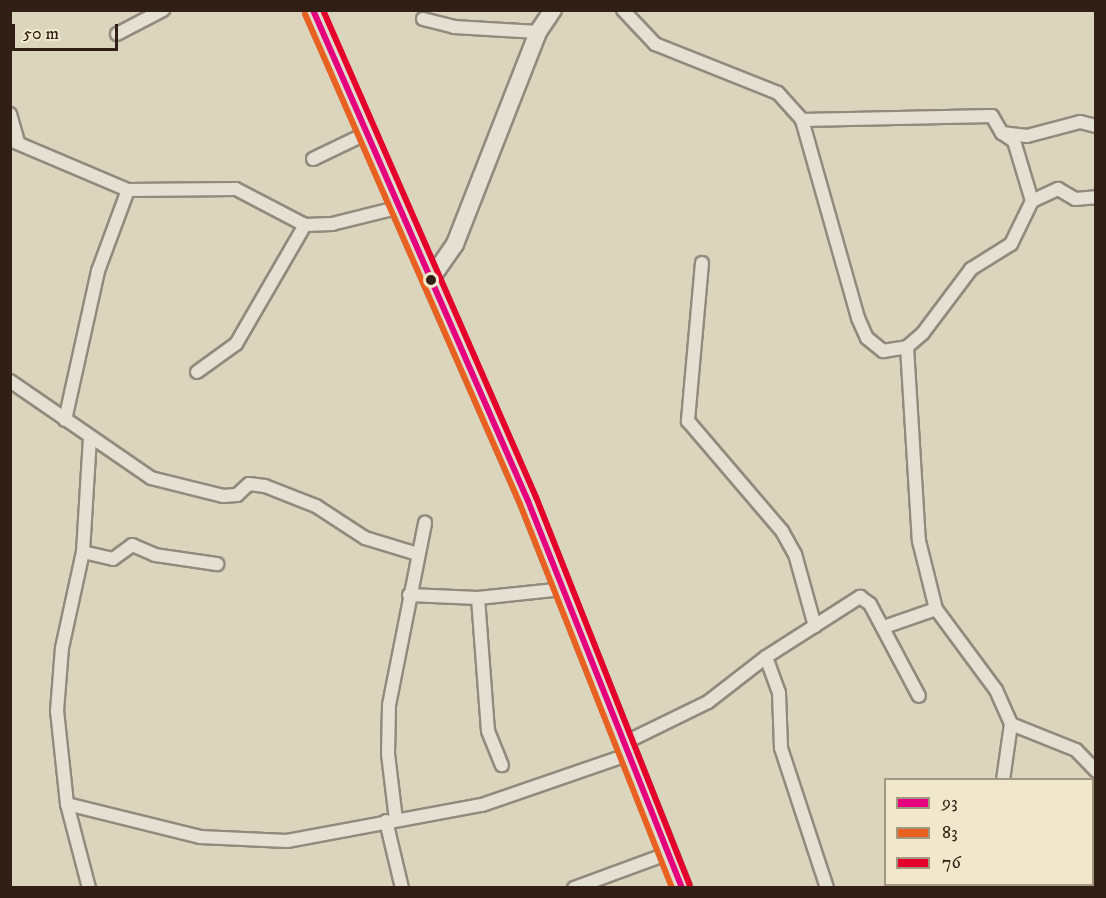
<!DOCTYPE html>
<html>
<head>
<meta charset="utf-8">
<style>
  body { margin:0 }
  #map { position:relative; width:1106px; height:898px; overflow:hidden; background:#dcd5be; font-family:"IM FELL DW Pica",serif }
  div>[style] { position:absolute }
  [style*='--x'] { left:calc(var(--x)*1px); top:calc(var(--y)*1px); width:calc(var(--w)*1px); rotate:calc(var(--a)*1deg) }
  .roads { filter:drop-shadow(2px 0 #918a7d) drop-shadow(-2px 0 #918a7d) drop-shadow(0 2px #918a7d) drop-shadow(0 -2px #918a7d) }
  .street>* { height:12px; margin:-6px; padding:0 6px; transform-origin:6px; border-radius:6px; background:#e4e0d4 }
  .secondary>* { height:16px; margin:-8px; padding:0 8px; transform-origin:8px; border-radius:8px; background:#e4e0d4 }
  .primary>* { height:18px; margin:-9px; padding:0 9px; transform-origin:9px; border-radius:9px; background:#dfdbcd }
  .bus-1>* { height:6px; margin:-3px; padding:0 3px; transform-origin:3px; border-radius:3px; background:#e5007d }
  .bus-2>* { height:6px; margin:-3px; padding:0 3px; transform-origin:3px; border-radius:3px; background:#e86121 }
  .bus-3>* { height:6px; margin:-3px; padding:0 3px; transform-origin:3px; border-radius:3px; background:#e4002b }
  .dots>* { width:16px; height:16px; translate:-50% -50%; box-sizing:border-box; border:3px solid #f1e8cc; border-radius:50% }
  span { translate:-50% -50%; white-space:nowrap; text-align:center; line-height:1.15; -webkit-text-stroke:4.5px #f1e8cc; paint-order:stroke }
  .frame { position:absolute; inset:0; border:12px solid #311e14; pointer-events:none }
  .legend { position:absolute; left:884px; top:778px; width:210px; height:108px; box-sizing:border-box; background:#f1e8cc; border:2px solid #a49782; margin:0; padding:8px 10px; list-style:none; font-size:18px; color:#311e14 }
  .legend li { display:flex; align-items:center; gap:12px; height:30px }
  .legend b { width:30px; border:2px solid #a49782 }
  .scale { position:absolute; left:12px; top:24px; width:106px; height:27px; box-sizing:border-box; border:3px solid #311e14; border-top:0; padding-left:8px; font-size:18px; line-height:21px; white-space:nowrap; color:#311e14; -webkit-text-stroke:4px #f1e8cc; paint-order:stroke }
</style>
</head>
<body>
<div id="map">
  <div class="roads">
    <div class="street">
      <div style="--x:623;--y:10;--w:47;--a:46.7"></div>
      <div style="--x:655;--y:44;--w:132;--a:21.7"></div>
      <div style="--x:778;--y:93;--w:36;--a:48"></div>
      <div style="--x:802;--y:120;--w:190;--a:-1.2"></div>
      <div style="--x:992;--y:116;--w:20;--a:60"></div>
      <div style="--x:1002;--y:133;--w:25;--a:7"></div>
      <div style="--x:1027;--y:136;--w:55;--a:-14.8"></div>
      <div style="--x:1080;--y:122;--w:16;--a:14"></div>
      <div style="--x:423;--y:19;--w:32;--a:14"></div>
      <div style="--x:454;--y:27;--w:84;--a:3.4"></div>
      <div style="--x:117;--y:34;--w:52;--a:-27.6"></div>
      <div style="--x:10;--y:114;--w:29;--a:74"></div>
      <div style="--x:802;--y:120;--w:206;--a:74.2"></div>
      <div style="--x:858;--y:318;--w:22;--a:66"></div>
      <div style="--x:867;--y:338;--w:21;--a:39"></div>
      <div style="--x:883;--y:351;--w:24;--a:-9"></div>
      <div style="--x:907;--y:347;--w:21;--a:-41"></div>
      <div style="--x:923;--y:333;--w:80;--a:-53.1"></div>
      <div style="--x:971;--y:269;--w:47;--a:-32"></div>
      <div style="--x:1011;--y:244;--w:48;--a:-64"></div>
      <div style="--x:1032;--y:201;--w:29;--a:-25"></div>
      <div style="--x:1058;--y:189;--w:20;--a:30"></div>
      <div style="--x:1075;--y:199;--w:21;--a:-5"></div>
      <div style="--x:1002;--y:133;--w:14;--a:34"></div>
      <div style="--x:1014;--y:141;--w:63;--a:73.3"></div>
      <div style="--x:10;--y:140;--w:128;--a:23"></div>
      <div style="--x:128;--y:190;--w:108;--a:-0.5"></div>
      <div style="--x:236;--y:189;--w:78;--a:27.6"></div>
      <div style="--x:305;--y:225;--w:27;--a:-2"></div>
      <div style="--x:332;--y:224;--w:70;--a:-14"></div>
      <div style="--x:313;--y:159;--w:60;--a:-25.7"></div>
      <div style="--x:702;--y:263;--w:159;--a:95.1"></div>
      <div style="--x:688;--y:421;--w:145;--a:49.5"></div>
      <div style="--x:782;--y:531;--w:26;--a:61"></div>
      <div style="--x:795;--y:554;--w:75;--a:74.5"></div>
      <div style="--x:907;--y:347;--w:194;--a:86.5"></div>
      <div style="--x:919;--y:541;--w:70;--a:76"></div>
      <div style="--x:936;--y:609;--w:101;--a:53.5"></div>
      <div style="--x:996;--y:690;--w:37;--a:66"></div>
      <div style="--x:1011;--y:724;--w:57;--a:98.1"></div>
      <div style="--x:197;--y:372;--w:48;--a:-35.7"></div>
      <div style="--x:236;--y:344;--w:138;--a:-59.9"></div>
      <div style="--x:10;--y:381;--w:171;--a:34.5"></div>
      <div style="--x:151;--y:478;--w:74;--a:14"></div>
      <div style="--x:223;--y:496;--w:14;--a:-4"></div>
      <div style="--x:237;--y:495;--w:16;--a:-43"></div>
      <div style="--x:249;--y:484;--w:16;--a:7"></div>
      <div style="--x:265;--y:486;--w:55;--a:21.4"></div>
      <div style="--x:316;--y:506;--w:59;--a:33.1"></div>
      <div style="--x:365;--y:538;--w:55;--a:16.8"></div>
      <div style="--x:65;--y:420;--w:153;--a:-77.5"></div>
      <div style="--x:98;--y:271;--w:86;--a:-69.7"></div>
      <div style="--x:83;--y:552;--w:31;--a:13"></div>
      <div style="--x:113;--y:559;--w:24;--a:-36"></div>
      <div style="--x:132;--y:545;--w:25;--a:23"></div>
      <div style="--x:155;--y:555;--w:63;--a:8.3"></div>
      <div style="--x:409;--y:595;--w:69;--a:2.5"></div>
      <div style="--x:478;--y:598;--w:85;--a:-6"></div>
      <div style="--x:478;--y:598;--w:133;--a:85.7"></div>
      <div style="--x:488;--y:731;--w:37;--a:68"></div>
      <div style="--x:884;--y:627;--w:55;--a:-19.1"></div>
      <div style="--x:766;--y:657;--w:38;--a:70"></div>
      <div style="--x:779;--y:693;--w:55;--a:87.9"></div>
      <div style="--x:781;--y:748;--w:147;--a:71.8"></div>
      <div style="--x:1011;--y:724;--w:70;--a:21.8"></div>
      <div style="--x:1076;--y:750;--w:29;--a:46"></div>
      <div style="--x:622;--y:744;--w:96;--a:-26"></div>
      <div style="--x:708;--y:702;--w:73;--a:-37.8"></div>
      <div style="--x:766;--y:657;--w:112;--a:-32.6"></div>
      <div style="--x:860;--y:597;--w:12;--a:35"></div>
      <div style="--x:870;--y:604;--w:104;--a:62"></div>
      <div style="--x:67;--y:804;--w:137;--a:13.9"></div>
      <div style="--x:200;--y:837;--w:87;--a:2.6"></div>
      <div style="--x:287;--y:841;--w:198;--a:-10.5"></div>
      <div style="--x:482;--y:805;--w:153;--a:-19"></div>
      <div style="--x:396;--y:820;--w:66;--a:-96.9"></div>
      <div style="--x:388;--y:754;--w:49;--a:-88.8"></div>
      <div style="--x:389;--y:705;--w:186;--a:-78.8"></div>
      <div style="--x:386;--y:821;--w:69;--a:76.6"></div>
      <div style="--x:1092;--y:849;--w:4;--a:-27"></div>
      <div style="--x:89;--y:888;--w:87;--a:-104.7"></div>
      <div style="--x:67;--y:804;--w:94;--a:-96.1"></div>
      <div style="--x:57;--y:711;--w:63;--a:-85.5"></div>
      <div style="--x:62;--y:648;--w:98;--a:-77.7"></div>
      <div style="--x:83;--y:552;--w:115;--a:-86.5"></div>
      <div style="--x:574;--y:888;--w:101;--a:-20.2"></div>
      <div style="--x:982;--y:888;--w:9;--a:-27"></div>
    </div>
    <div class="secondary">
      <div style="--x:430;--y:280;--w:44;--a:-55.2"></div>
      <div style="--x:455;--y:244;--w:228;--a:-68.6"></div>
      <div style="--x:538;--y:32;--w:27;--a:-56"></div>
    </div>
    <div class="primary">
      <div style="--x:313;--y:10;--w:536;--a:66.35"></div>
      <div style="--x:528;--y:501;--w:417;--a:68.3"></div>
    </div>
  </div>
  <div class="bus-1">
    <div style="--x:313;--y:10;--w:536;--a:66.35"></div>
    <div style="--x:528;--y:501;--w:417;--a:68.3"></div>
  </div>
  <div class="bus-2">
    <div style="--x:305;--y:14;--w:535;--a:66.31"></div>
    <div style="--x:520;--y:504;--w:413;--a:68.4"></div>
  </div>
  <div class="bus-3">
    <div style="--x:323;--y:10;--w:532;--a:66.38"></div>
    <div style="--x:536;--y:497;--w:417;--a:68.4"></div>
  </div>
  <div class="dots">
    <div style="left:431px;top:280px;background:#311e14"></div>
  </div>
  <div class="frame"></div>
  <ul class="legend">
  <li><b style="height:8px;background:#e5007d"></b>93</li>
  <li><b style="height:8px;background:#e86121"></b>83</li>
  <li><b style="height:8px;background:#e4002b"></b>76</li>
  </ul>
  <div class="scale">50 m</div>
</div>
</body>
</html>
